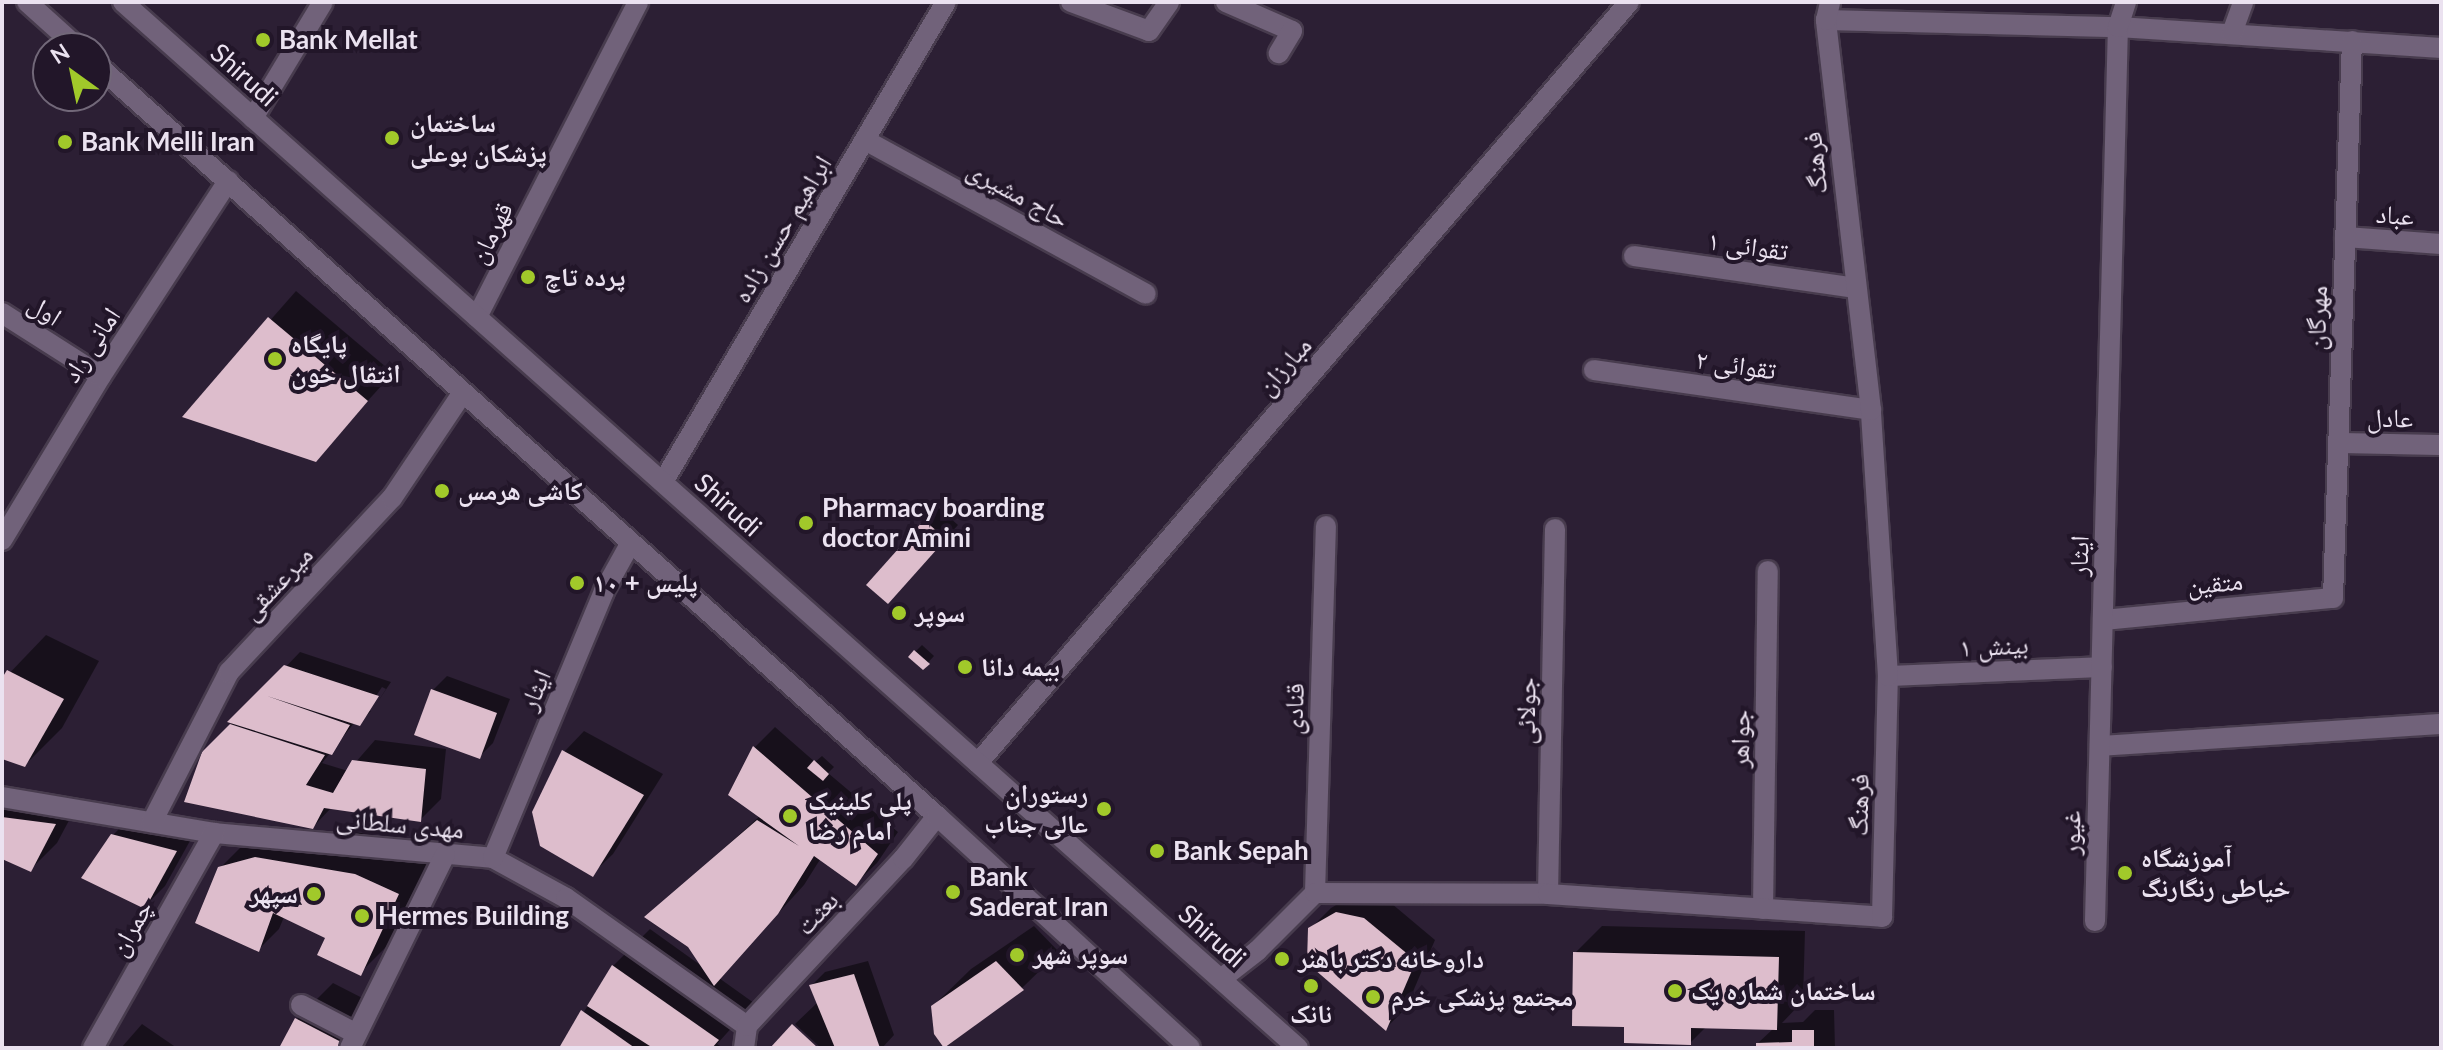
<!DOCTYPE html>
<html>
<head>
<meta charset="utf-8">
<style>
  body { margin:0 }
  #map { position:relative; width:2443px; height:1050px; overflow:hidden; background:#2c1f34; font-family:Lato,"Noto Naskh Arabic",sans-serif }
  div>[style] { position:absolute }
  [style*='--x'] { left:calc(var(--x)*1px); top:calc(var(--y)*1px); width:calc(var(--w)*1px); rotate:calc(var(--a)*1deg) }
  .shadow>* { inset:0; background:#0007 }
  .building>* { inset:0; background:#ddbdcc }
  .roads { filter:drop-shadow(2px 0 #483c4e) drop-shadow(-2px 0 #483c4e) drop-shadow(0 2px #483c4e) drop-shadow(0 -2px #483c4e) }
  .street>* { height:20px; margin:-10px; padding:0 10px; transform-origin:10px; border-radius:10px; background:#71627a }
  .secondary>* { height:20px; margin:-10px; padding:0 10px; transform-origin:10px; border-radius:10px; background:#71627a }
  .dots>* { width:22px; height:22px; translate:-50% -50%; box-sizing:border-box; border:4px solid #221629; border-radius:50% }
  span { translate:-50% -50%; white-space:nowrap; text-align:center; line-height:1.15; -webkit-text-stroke:8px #221629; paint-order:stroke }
  .poi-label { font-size:26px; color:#ebe2f0; font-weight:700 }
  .left { translate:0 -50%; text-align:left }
  .right { translate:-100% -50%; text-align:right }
  .street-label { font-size:26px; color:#ebe2f0 }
  .frame { position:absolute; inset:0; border:4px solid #ebe2f0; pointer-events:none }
  .north { position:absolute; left:32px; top:32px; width:80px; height:80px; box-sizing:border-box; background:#221629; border:2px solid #726879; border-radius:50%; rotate:327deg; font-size:22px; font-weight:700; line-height:32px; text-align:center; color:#ebe2f0 }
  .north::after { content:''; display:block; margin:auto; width:28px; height:36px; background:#a1c92a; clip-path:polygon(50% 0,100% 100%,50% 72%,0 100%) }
</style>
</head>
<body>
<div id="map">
  <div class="shadow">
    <div style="clip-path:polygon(296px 291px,393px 373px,315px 459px,186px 416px)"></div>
    <div style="clip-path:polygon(939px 508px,958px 525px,901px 587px,926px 522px)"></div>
    <div style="clip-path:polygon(46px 635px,99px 661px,62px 728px,25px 765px,2px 757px,2px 681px)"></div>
    <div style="clip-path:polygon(922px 645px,934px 656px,923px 668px,911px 656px)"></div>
    <div style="clip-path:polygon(300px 652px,391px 682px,373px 709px,386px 689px,382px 687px,366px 711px,371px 711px,359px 723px,355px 722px,322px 763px,348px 771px,375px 740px,446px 749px,441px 799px,420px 820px,332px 807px,313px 827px,203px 753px)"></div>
    <div style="clip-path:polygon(447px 676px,510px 699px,493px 743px,479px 757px,416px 734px,433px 690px)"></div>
    <div style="clip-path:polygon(775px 727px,815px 762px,822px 756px,834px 767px,828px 773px,898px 832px,877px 863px,856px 883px,821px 858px,804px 885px,719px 978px,754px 1003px,717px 1044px,723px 1048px,561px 1048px,613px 966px,650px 929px,703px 967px,690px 946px,647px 917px,760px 816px,755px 747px)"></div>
    <div style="clip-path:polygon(584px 731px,663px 774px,613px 854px,592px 874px,564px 752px)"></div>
    <div style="clip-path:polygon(2px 786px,81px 798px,57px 843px,30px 870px,2px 858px)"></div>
    <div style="clip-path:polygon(134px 814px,196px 830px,165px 886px,145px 906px,113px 835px)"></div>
    <div style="clip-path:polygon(336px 829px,393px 838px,435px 857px,397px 936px,360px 973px,328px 937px,284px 917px,279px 929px,258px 950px,220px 868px,241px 847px,277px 837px,319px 846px)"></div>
    <div style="clip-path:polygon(1358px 892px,1385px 898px,1435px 940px,1406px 1008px,1386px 1028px,1310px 929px,1331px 908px)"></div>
    <div style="clip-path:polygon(1034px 926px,1059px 952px,1022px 988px,946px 1047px,936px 1033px,933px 1006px,971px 969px)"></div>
    <div style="clip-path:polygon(1602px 926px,1805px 931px,1803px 1001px,1782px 1023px,1803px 1022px,1815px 1010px,1834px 1010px,1835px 1048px,1758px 1048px,1758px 1043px,1774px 1028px,1706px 1027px,1690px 1043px,1626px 1025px,1575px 953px)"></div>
    <div style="clip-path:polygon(868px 961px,894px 1035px,882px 1048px,821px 1048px,795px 1024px,818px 1002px,811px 986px,825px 972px)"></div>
    <div style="clip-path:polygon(333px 983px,378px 1006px,357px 1048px,281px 1048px,296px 1020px)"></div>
    <div style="clip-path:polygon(142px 1024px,177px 1048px,121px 1048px)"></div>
  </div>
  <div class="building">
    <div style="clip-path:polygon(268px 317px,368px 401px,316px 462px,182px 417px)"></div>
    <div style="clip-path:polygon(924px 520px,946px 539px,888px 604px,866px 585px)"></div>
    <div style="clip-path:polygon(914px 650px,930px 664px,923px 670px,908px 657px)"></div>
    <div style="clip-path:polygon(284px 665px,379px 696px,360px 726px,267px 696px,350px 725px,332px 755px,227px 722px)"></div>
    <div style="clip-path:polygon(7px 670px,64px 699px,25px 767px,2px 759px,2px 678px)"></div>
    <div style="clip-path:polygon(431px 689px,497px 713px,480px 759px,414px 735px)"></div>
    <div style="clip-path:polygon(230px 724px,325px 755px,306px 785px,333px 793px,352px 760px,426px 769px,421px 822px,324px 808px,313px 829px,184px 802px,202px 752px)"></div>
    <div style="clip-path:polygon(753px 746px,878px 854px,856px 886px,814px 856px,778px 914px,714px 986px,688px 947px,644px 917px,757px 820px,799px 846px,728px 795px)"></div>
    <div style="clip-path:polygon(562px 750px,644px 795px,593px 877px,540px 846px,532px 812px)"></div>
    <div style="clip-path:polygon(814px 760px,829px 774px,823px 781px,807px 768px)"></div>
    <div style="clip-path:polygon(2px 817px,56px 824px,31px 872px,2px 859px)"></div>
    <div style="clip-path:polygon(111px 834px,177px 851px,145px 909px,81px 878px)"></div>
    <div style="clip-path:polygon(255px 857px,355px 874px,399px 894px,361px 976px,317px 955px,325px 938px,273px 913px,259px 952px,195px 923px,218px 867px)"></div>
    <div style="clip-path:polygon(1336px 912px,1364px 918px,1416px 961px,1386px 1031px,1307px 963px,1308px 928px)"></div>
    <div style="clip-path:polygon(1573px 952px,1779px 957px,1777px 1030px,1691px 1028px,1691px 1045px,1624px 1043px,1624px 1027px,1572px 1026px)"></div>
    <div style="clip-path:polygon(996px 961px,1024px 990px,944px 1048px,934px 1034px,931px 1006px)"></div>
    <div style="clip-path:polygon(612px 965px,719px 1040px,712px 1048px,653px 1048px,587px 1006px)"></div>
    <div style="clip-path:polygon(854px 974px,880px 1048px,835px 1048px,809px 985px)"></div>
    <div style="clip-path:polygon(581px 1010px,635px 1048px,559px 1048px)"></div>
    <div style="clip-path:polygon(295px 1018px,343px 1043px,340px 1048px,279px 1048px)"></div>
    <div style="clip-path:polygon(792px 1024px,818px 1048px,770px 1048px)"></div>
    <div style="clip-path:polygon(1792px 1030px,1814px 1030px,1814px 1048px,1756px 1048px,1756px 1043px,1792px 1042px)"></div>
  </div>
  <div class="roads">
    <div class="street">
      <div style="--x:1071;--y:2;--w:83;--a:20.4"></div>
      <div style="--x:1149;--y:31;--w:35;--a:-55"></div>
      <div style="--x:1226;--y:2;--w:72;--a:23.7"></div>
      <div style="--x:1292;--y:31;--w:26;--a:121"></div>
      <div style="--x:1826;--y:20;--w:292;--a:1.4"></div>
      <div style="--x:2118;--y:27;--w:324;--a:3.7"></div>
      <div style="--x:2232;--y:33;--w:33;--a:-70"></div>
      <div style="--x:253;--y:118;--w:135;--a:-58.9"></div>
      <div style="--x:865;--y:140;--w:320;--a:28.7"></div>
      <div style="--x:2345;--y:237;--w:96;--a:4.2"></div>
      <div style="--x:1634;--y:256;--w:223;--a:8.2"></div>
      <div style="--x:2;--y:313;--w:117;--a:32.5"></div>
      <div style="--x:477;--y:317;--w:354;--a:-62.9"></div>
      <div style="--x:1594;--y:370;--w:280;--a:8.2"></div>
      <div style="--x:2339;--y:443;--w:102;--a:1.1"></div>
      <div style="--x:663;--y:482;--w:557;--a:-59.48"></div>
      <div style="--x:2;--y:540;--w:192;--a:-58.9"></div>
      <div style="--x:101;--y:376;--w:233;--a:-56.9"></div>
      <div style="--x:2103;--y:620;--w:231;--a:-5.5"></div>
      <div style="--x:2333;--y:598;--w:557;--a:-88.05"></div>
      <div style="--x:1888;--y:676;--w:214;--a:-2.4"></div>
      <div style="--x:2100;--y:746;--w:342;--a:-3.7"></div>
      <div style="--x:978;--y:763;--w:1001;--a:-49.45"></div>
      <div style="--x:2;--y:797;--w:215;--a:9.6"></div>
      <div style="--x:214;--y:833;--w:280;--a:5.1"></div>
      <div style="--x:493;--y:858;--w:83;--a:28.7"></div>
      <div style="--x:566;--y:898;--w:222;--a:35.3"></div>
      <div style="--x:152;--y:822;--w:169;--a:-62.8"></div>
      <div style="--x:229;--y:672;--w:238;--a:-46.9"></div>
      <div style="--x:392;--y:498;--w:125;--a:-56.1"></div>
      <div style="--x:493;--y:858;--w:289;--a:-67.4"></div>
      <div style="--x:604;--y:591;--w:54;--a:-61"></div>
      <div style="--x:1315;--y:893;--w:367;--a:-88.3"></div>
      <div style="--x:1548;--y:894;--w:365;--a:-88.9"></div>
      <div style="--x:1763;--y:909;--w:338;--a:-89.2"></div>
      <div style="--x:2095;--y:921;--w:894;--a:-88.53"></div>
      <div style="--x:2118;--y:27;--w:26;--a:-72"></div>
      <div style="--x:1221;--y:979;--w:46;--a:-37.9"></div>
      <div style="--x:1257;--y:951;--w:82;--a:-45"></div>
      <div style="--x:1315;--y:893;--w:233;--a:0.2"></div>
      <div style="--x:1548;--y:894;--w:335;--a:3.9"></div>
      <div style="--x:1882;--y:917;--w:241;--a:-88.6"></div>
      <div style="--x:1888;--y:676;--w:267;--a:-93.7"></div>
      <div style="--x:1871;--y:410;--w:393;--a:-96.6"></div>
      <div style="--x:1826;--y:20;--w:18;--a:-77"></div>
      <div style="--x:301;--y:1005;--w:61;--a:27.4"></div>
      <div style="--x:93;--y:1048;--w:247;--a:-60.6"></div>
      <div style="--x:350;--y:1048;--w:215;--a:-63.8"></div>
      <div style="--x:744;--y:1048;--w:22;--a:-82"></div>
      <div style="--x:747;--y:1026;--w:229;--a:-47"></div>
      <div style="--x:903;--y:859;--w:55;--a:-51.7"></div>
    </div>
    <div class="secondary">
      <div style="--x:27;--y:2;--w:69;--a:42"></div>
      <div style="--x:123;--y:2;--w:1573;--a:41.68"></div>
      <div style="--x:96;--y:64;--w:1128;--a:41.8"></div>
      <div style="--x:937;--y:816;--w:343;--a:42.5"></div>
    </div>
  </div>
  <div class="dots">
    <div style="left:263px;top:40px;background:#a1c92a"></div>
    <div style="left:392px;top:138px;background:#a1c92a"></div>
    <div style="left:65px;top:142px;background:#a1c92a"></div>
    <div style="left:528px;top:277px;background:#a1c92a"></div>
    <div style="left:275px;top:359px;background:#a1c92a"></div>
    <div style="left:442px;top:491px;background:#a1c92a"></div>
    <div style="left:806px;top:523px;background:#a1c92a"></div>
    <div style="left:577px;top:583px;background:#a1c92a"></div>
    <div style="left:899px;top:613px;background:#a1c92a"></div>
    <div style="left:965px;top:667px;background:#a1c92a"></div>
    <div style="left:1104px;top:809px;background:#a1c92a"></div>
    <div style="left:790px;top:816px;background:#a1c92a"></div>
    <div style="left:1157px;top:851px;background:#a1c92a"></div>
    <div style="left:2125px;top:873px;background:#a1c92a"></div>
    <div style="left:953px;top:892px;background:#a1c92a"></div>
    <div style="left:314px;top:894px;background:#a1c92a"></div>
    <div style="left:362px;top:916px;background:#a1c92a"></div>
    <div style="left:1017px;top:955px;background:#a1c92a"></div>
    <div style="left:1282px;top:959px;background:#a1c92a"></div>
    <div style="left:1311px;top:986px;background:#a1c92a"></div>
    <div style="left:1675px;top:991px;background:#a1c92a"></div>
    <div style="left:1373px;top:997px;background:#a1c92a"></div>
  </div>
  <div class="poi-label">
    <span class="left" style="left:279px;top:40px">Bank Mellat</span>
    <span class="left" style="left:410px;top:138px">ساختمان<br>پزشکان بوعلی</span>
    <span class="left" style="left:81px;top:142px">Bank Melli Iran</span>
    <span class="left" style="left:544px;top:277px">پرده تاچ</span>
    <span class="left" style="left:291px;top:359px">پایگاه<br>انتقال خون</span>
    <span class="left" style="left:458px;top:491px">کاشی هرمس</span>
    <span class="left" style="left:822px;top:523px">Pharmacy boarding<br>doctor Amini</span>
    <span class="left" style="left:593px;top:583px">پلیس + ۱۰</span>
    <span class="left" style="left:915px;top:613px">سوپر</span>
    <span class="left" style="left:981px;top:667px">بیمه دانا</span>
    <span class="right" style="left:1088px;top:809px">رستوران<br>عالی جناب</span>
    <span class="left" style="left:808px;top:816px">پلی کلینیک<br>امام رضا</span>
    <span class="left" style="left:1173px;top:851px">Bank Sepah</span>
    <span class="left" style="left:2141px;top:873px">آموزشگاه<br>خیاطی رنگارنگ</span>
    <span class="left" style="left:969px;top:892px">Bank<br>Saderat Iran</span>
    <span class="right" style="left:298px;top:894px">سپهر</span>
    <span class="left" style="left:378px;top:916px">Hermes Building</span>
    <span class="left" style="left:1033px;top:955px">سوپر شهر</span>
    <span class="left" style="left:1298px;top:959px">داروخانه دکتر باهنر</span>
    <span class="left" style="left:1691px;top:991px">ساختمان شماره یک</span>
    <span class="left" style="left:1391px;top:997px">مجتمع پزشکی خرم</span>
    <span style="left:1311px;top:1014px">نانک</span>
  </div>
  <div class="street-label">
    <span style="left:244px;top:75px;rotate:42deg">Shirudi</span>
    <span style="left:1815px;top:163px;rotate:-96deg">فرهنگ</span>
    <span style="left:1018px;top:194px;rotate:29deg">حاج مشیری</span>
    <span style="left:2395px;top:215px;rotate:4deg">عباد</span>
    <span style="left:782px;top:229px;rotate:-59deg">ابراهیم حسن زاده</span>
    <span style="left:491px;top:233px;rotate:-63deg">قهرمان</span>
    <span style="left:1748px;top:246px;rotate:8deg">تقوائی ۱</span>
    <span style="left:45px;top:310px;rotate:33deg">اول</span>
    <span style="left:2317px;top:318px;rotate:-88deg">مهرگان</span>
    <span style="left:91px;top:345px;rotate:-57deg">امانی راد</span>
    <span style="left:1736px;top:365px;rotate:8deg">تقوائی ۲</span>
    <span style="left:1284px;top:366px;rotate:-49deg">مبارزان</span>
    <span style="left:2390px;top:418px;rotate:1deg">عادل</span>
    <span style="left:728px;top:505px;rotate:42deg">Shirudi</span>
    <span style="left:2079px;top:556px;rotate:-88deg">ایثار</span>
    <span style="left:277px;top:583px;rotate:-47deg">میرعشقی</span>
    <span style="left:2215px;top:583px;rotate:-5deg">متقین</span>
    <span style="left:1994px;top:646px;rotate:-3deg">بینش ۱</span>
    <span style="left:535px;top:690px;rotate:-67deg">ایثار</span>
    <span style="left:1294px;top:709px;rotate:-88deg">قنادی</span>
    <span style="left:1526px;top:711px;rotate:-89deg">جولائی</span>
    <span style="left:1740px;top:739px;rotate:-89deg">جواهر</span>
    <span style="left:1859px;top:805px;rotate:-89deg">فرهنگ</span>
    <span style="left:400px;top:824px;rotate:5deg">مهدی سلطانی</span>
    <span style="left:2071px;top:833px;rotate:-89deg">غیور</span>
    <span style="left:817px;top:913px;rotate:-47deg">بعثت</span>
    <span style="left:131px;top:928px;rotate:-60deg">چمران</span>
    <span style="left:1212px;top:936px;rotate:42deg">Shirudi</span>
  </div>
  <div class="frame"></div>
  <div class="north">N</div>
</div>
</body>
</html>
